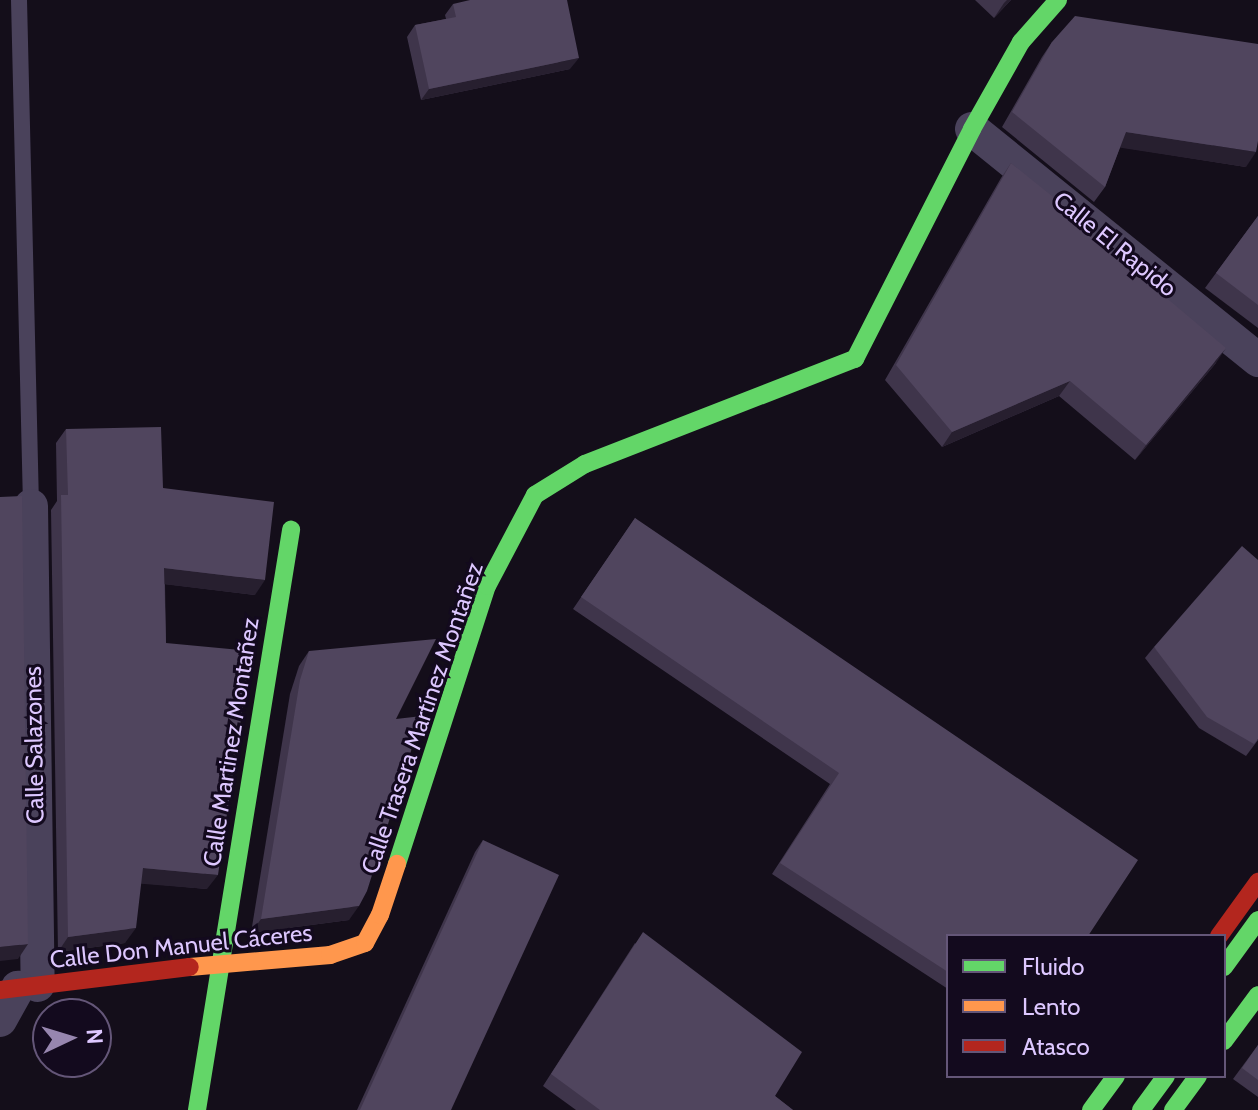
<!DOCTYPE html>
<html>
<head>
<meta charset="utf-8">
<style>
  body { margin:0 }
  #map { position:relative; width:1258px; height:1110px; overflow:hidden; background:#140e1a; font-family:Cabin,sans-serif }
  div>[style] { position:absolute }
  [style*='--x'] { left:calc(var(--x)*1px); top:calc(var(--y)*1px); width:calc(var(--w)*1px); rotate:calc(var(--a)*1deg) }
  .lane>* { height:16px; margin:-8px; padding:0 8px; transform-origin:8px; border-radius:8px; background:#4a425b }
  .street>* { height:34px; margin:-17px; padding:0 17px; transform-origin:17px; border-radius:17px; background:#4a425b }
  .fast>* { height:18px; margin:-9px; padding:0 9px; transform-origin:9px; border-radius:9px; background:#63d668 }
  .slow>* { height:18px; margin:-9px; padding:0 9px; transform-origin:9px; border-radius:9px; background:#ff974d }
  .jam>* { height:18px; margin:-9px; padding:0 9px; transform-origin:9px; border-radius:9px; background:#b3261e }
  .wall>* { inset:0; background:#3f354b }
  .shaded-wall>* { inset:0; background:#271f2f }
  .building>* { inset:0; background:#50455e }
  span { translate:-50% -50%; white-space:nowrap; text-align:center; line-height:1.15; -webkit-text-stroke:6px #130a1e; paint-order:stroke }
  .street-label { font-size:24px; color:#ddc7ff }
  .legend { position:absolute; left:946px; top:934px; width:280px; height:144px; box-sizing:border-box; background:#130a1e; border:2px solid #645678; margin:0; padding:10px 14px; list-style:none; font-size:24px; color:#ddc7ff }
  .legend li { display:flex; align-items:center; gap:16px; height:40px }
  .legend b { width:40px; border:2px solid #645678 }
  .north { position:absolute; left:32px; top:998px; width:80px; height:80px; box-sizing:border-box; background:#130a1e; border:2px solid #645678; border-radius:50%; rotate:86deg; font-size:22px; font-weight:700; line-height:32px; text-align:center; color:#ddc7ff }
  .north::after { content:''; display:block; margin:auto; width:28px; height:36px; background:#9786af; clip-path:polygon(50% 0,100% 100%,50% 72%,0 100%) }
</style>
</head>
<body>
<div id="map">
  <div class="lane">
    <div style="--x:19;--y:0;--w:506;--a:88.64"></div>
  </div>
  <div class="street">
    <div style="--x:972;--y:129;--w:368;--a:38.9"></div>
    <div style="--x:31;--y:506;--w:479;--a:89.2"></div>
    <div style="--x:0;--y:1020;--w:37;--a:-61"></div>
  </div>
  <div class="fast">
    <div style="--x:397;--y:864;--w:292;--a:-72.1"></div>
    <div style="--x:487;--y:586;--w:103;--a:-62.2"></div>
    <div style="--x:535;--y:495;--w:59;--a:-31.8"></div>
    <div style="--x:585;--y:464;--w:290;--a:-21.3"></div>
    <div style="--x:855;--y:359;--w:258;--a:-63"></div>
    <div style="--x:972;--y:129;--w:100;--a:-60.6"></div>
    <div style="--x:1021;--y:42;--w:56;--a:-48.6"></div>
    <div style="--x:1224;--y:967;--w:58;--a:-54.1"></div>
    <div style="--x:1224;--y:1041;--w:57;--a:-53.5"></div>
    <div style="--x:197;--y:1110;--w:588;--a:-80.79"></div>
    <div style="--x:1091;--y:1110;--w:42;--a:-53.7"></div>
    <div style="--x:1141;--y:1110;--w:42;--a:-53.7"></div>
    <div style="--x:1173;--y:1110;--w:42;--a:-53.7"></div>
  </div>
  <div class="slow">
    <div style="--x:190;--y:967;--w:141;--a:-4.9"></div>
    <div style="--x:330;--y:955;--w:37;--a:-19"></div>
    <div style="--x:365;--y:943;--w:32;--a:-62"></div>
    <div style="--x:380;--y:915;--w:54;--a:-71.6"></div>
  </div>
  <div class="jam">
    <div style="--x:1219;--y:936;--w:67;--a:-54.2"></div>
    <div style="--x:0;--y:990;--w:191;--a:-6.9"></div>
  </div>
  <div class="wall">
    <div style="clip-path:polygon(975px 0,1011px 0,994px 18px)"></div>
    <div style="clip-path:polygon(453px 4px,570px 69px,421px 100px,407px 37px,415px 25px,446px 19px,445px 15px)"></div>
    <div style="clip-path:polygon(1052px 42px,1246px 167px,1120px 147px,1105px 187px,1094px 202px,1002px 127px,1042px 57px)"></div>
    <div style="clip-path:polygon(1011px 163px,1087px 231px,1216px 363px,1135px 460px,1059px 396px,942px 447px,885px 380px,1001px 178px)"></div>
    <div style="clip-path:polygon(1258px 216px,1258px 328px,1205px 288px)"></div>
    <div style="clip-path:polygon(66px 429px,163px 488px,255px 595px,165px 584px,166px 643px,207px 889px,141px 883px,125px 943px,58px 952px,51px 510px,57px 501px,56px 443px)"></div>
    <div style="clip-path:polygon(635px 518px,1088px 936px,948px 936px,948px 989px,772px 874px,830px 784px,573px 609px)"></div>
    <div style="clip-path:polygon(1154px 647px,1258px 740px,1246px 756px,1199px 728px,1145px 658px)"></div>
    <div style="clip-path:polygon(309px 651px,396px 719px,349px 920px,251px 933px,290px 694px,299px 666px)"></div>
    <div style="clip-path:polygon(483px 840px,451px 1110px,357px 1110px,475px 852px)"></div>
    <div style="clip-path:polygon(635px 943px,775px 1096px,793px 1110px,576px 1110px,543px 1086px)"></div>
    <div style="clip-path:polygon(1258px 1045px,1258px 1097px,1233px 1079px)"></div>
  </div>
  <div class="shaded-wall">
    <div style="clip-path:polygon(1007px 0,1011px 0,994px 18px,1004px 3px)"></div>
    <div style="clip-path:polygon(579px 58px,570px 69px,421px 100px,429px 89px)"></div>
    <div style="clip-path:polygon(1126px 132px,1256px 152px,1246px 167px,1116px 147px)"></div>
    <div style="clip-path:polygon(1226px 348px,1216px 363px,1135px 460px,1146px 445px)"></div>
    <div style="clip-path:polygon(1070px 381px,1059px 396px,942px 447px,952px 432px)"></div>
    <div style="clip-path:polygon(164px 568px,265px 580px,255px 595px,154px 583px)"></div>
    <div style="clip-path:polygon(143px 868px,218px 875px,207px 889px,132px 883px)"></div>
    <div style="clip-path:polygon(359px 906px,349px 920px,251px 933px,261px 919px)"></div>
    <div style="clip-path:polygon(136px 928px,125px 943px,58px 952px,68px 937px)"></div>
    <div style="clip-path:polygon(28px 944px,18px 959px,0 961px,0 947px)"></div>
  </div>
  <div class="building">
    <div style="clip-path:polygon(470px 0,567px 0,579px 58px,429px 89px,415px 25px,456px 17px,453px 4px)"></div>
    <div style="clip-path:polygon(1075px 16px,1258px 44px,1258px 141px,1256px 152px,1126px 132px,1105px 187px,1012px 112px,1052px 42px)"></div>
    <div style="clip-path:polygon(1011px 163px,1089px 226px,1087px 231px,1226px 348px,1146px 445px,1070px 381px,952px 432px,896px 365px)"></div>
    <div style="clip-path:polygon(1258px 216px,1258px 305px,1216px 273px)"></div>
    <div style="clip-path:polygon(161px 427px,163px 488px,274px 502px,265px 580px,164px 568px,166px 643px,251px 651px,218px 875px,143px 868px,136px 928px,68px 937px,61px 495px,68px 495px,66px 429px)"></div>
    <div style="clip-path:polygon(22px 496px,28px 944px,0 947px,0 497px)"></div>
    <div style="clip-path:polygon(635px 518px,1138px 860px,1088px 936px,948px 936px,948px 972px,780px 863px,839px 773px,581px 597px)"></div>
    <div style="clip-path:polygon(1242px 546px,1258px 560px,1258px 739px,1254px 744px,1207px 717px,1154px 647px)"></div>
    <div style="clip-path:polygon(436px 639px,396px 719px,422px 716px,367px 891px,359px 906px,261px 919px,300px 680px,309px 651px)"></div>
    <div style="clip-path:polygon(483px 840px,559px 875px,451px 1110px,360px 1110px)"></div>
    <div style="clip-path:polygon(643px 932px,802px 1052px,775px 1096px,793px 1110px,600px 1110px,551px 1074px)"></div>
    <div style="clip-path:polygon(1258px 1045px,1258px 1080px,1242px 1068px)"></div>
  </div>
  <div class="street-label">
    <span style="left:1115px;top:244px;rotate:39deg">Calle El Rapido</span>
    <span style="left:422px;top:718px;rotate:-71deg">Calle Trasera Martínez Montañez</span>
    <span style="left:231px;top:742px;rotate:-81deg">Calle Martinez Montañez</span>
    <span style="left:34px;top:745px;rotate:-91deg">Calle Salazones</span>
    <span style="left:181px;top:946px;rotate:-6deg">Calle Don Manuel Cáceres</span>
  </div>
  <ul class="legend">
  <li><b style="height:10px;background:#63d668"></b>Fluido</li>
  <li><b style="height:10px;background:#ff974d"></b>Lento</li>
  <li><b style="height:10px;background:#b3261e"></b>Atasco</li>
  </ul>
  <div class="north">N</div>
</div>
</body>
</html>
